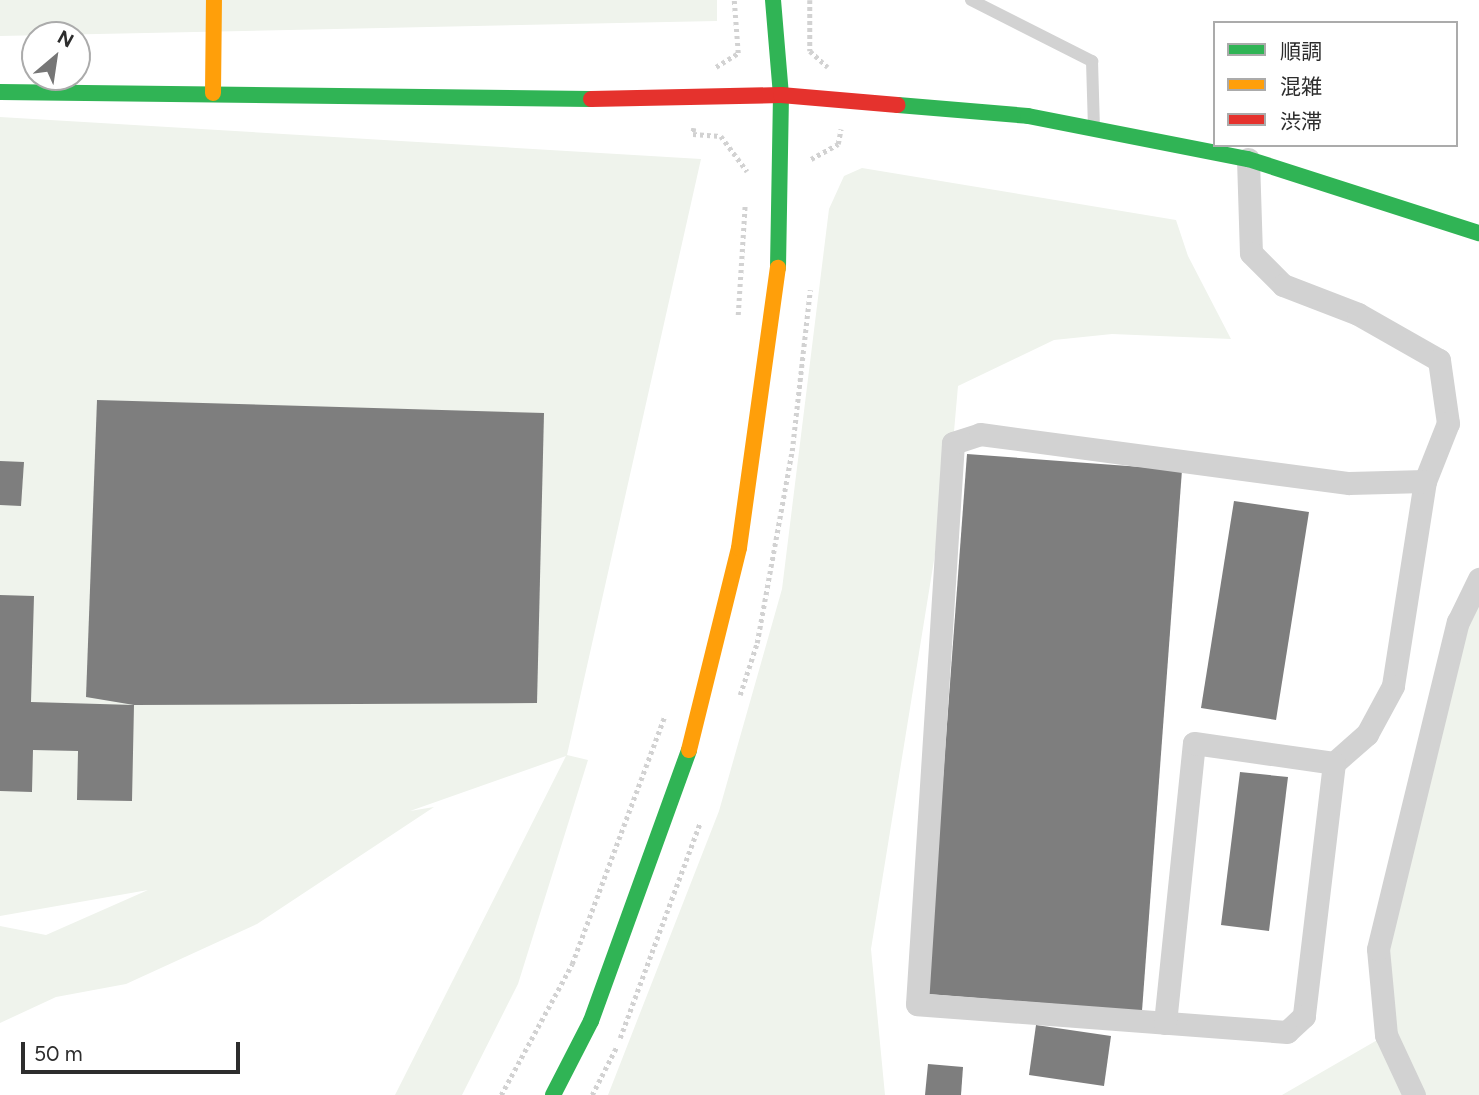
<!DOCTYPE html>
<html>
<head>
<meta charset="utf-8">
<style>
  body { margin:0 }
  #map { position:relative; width:1479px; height:1095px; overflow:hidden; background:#fff; font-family:Figtree,"Noto Sans JP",sans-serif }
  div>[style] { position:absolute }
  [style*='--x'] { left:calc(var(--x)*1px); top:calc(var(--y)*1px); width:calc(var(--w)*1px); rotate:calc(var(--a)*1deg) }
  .green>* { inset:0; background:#eff3ec }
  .building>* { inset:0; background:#7e7e7e }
  .path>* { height:4.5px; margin-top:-2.25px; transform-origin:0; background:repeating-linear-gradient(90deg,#d2d2d2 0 3.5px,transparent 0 7px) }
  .lane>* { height:12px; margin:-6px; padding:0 6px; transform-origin:6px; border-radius:6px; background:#d2d2d2 }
  .street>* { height:23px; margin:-11.5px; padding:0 11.5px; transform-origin:11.5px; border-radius:11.5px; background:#d2d2d2 }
  .fast>* { height:16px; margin:-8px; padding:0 8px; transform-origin:8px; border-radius:8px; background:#30b455 }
  .slow>* { height:16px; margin:-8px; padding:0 8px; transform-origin:8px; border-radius:8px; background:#ff9f0a }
  .jam>* { height:16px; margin:-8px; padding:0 8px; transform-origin:8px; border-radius:8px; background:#e5322d }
  span { translate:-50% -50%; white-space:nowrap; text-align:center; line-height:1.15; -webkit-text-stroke:7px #fff; paint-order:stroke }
  .legend { position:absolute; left:1213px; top:21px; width:245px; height:126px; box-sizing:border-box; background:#fff; border:2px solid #ababab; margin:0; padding:9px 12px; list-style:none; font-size:21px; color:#2d2d2d }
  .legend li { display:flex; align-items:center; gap:14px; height:35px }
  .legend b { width:35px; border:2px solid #ababab }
  .north { position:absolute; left:21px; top:21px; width:70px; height:70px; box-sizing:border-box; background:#fff; border:2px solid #ababab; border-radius:50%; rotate:29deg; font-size:19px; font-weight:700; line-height:28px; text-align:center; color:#2d2d2d }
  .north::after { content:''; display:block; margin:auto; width:24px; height:32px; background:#767676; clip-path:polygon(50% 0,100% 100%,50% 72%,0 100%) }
  .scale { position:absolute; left:21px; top:1042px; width:219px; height:32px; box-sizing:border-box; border:4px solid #2d2d2d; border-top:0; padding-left:9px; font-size:21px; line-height:24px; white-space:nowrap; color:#2d2d2d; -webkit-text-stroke:5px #fff; paint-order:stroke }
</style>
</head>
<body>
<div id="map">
  <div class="green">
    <div style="clip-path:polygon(0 0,717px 0,717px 21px,0 36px)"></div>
    <div style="clip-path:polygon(0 117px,701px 159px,567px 755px,588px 760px,518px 984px,462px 1095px,395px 1095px,566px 756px,410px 811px,434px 807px,257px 924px,126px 984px,56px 997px,0 1023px,0 926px,46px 935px,148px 890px,0 916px)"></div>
    <div style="clip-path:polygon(862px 168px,1176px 220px,1188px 256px,1231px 339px,1112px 334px,1054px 340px,958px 386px,953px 443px,871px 949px,885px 1095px,608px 1095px,719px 811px,782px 589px,829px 209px,844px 176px)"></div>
    <div style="clip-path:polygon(1479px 588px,1479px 1095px,1282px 1095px,1386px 1035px,1378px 949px)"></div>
  </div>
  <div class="building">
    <div style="clip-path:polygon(97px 400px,544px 413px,537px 703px,134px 705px,86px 697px)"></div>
    <div style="clip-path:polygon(967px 454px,1182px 470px,1142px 1011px,927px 994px)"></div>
    <div style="clip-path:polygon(0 461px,24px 462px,21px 506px,0 505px)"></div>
    <div style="clip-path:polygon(1234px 501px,1309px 512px,1276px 720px,1201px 708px)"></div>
    <div style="clip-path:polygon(0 595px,34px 596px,31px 702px,134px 705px,132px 801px,77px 800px,78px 751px,33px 750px,32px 792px,0 791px)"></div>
    <div style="clip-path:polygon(1240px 772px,1288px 777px,1269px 931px,1221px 925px)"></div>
    <div style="clip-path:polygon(1036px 1025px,1111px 1036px,1104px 1086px,1029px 1075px)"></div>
    <div style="clip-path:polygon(928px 1064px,963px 1067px,961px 1095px,925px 1095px)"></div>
  </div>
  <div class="path">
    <div style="--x:810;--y:0;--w:51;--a:90"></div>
    <div style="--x:810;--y:51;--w:24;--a:42"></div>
    <div style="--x:716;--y:67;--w:26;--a:-32"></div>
    <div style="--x:738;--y:53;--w:53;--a:-94.3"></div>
    <div style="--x:694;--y:128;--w:6;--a:99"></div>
    <div style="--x:693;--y:134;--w:28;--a:4"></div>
    <div style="--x:721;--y:136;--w:44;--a:53.4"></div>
    <div style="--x:811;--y:159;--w:31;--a:-29"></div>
    <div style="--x:838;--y:144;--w:15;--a:-79"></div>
    <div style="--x:738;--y:315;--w:110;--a:-86.4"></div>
    <div style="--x:740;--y:695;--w:55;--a:-71.9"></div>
    <div style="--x:757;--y:643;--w:195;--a:-79.7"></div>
    <div style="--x:792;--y:451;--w:162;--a:-83.6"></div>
    <div style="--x:620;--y:1038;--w:229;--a:-69.6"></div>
    <div style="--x:501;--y:1095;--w:149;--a:-61.5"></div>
    <div style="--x:572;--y:964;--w:263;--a:-69.5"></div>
    <div style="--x:592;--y:1095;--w:55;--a:-63"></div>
  </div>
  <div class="lane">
    <div style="--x:971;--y:0;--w:136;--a:26.8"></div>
    <div style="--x:1092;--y:61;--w:68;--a:88.3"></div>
  </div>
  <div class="street">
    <div style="--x:1248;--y:159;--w:94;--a:88.2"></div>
    <div style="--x:1251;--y:253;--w:45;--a:45"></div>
    <div style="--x:1283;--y:285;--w:80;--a:21.1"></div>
    <div style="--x:1358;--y:314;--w:93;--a:29.6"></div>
    <div style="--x:1439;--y:360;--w:64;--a:81.9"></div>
    <div style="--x:1448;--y:423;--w:62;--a:111.6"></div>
    <div style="--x:1425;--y:481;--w:207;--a:98.9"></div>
    <div style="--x:1393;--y:686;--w:55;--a:118.4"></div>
    <div style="--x:1367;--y:734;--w:44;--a:138.7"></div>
    <div style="--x:1334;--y:763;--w:255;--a:96.8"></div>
    <div style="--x:1304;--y:1016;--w:23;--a:137"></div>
    <div style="--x:1287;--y:1032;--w:371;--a:-175.7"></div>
    <div style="--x:917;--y:1004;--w:562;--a:-86.33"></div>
    <div style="--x:953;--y:443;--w:28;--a:-18"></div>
    <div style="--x:980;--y:434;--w:372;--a:7.6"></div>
    <div style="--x:1349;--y:483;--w:76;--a:-1.5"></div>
    <div style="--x:1165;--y:1023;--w:281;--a:-84.1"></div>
    <div style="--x:1194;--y:743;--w:141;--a:8.1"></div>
    <div style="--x:1414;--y:1095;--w:66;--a:-115"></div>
    <div style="--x:1386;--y:1035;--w:86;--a:-95.3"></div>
    <div style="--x:1378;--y:949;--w:337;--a:-76.3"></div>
    <div style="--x:1458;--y:622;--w:48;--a:-64"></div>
  </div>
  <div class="fast">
    <div style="--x:773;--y:0;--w:95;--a:85.2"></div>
    <div style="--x:781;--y:95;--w:173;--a:91"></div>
    <div style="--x:0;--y:92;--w:591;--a:0.68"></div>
    <div style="--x:898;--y:105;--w:130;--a:4.8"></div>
    <div style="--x:1028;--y:116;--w:224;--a:11.1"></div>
    <div style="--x:1248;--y:159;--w:243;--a:17.8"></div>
    <div style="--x:553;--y:1095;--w:83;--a:-62.8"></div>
    <div style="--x:591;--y:1021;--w:288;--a:-70.1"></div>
  </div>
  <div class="slow">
    <div style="--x:213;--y:93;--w:93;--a:-89.4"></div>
    <div style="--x:689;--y:750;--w:208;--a:-76.1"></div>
    <div style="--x:739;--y:548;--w:283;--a:-82.1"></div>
  </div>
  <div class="jam">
    <div style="--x:591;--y:99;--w:190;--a:-1.2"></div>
    <div style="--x:781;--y:95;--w:117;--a:4.9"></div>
  </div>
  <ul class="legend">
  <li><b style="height:9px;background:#30b455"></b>順調</li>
  <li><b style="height:9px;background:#ff9f0a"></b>混雑</li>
  <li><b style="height:9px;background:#e5322d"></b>渋滞</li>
  </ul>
  <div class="north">N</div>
  <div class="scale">50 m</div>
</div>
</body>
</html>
